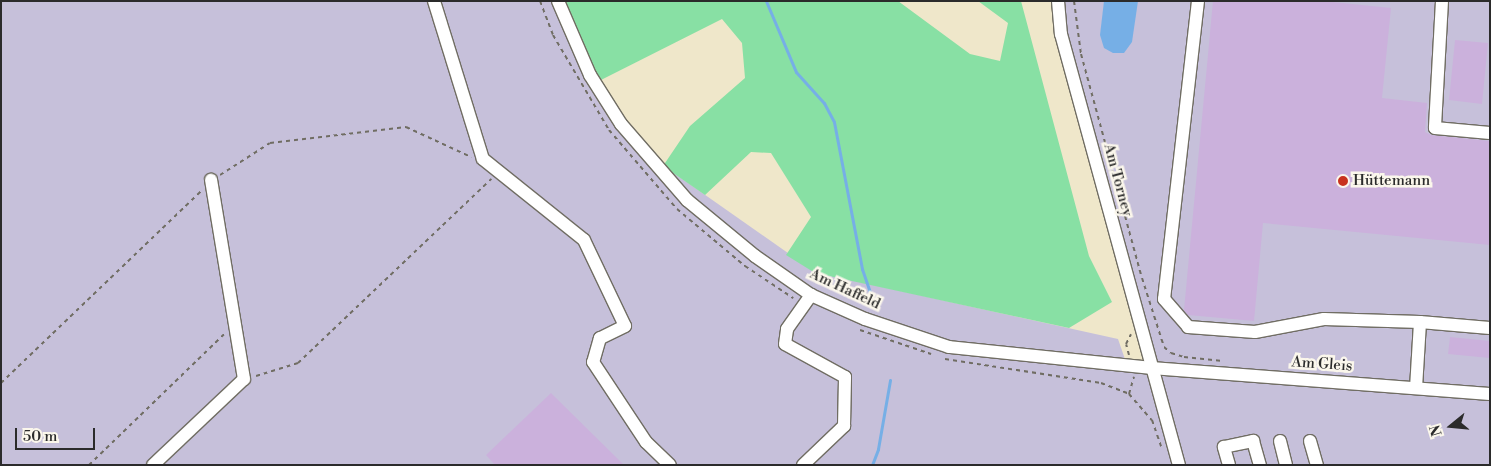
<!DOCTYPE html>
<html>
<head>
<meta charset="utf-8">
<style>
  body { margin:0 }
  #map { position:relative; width:1491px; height:466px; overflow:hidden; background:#efe7ca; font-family:"Libre Bodoni",serif }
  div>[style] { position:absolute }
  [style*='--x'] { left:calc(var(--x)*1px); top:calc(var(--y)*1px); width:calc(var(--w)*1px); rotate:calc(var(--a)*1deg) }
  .industrial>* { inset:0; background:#c6c0da }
  .green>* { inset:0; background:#88e0a4 }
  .water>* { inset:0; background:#76afe6 }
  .stream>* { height:3px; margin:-1.5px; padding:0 1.5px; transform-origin:1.5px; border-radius:1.5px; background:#76afe6 }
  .building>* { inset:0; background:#cbb1dc }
  .path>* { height:2px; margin-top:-1px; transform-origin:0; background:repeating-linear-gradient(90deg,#706d63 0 4px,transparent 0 8px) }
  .roads { filter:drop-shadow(1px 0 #706d63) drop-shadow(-1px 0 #706d63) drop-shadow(0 1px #706d63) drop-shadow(0 -1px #706d63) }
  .minor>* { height:12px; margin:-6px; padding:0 6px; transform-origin:6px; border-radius:6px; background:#fff }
  .dots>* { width:14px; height:14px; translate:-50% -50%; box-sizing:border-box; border:2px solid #fbf7ec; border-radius:50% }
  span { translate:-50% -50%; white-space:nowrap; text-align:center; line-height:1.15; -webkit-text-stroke:5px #fbf7ec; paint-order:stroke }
  .street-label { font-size:15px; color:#2b2b2b }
  .poi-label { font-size:15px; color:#2b2b2b }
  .left { translate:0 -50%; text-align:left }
  .frame { position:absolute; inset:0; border:2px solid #2b2b2b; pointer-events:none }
  .north { position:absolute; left:1426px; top:401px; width:50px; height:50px; -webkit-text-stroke:4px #fbf7ec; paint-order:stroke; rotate:253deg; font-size:14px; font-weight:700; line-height:20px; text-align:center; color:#2b2b2b }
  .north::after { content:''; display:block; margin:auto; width:18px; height:22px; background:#2b2b2b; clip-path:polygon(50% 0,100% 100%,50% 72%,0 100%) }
  .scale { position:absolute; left:15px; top:428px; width:80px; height:22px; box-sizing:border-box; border:2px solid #2b2b2b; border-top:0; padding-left:6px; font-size:15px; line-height:18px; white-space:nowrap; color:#2b2b2b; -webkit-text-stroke:4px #fbf7ec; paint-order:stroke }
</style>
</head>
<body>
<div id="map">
  <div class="industrial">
    <div style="clip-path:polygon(1px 1px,558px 1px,568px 29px,644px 152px,815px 272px,1118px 339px,1127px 365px,1150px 368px,1058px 1px,1490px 1px,1490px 465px,1px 465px)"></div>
  </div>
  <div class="green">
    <div style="clip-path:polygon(558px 1px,898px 1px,970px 54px,1000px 61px,1008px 23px,978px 1px,1021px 1px,1089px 256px,1112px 302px,1069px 328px,815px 273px,786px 255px,811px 217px,771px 153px,751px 152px,705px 195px,663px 166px,690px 126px,745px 78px,742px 43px,722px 19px,595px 83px)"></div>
  </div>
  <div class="water">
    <div style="clip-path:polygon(1104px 1px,1138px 1px,1132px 42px,1124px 53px,1113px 53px,1104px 48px,1100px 35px)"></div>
  </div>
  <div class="stream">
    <div style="--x:766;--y:1;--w:77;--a:67.1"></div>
    <div style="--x:796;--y:72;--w:42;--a:47.9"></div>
    <div style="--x:824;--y:103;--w:21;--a:62"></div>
    <div style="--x:834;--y:122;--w:150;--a:79.2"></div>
    <div style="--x:862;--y:269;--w:24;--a:71"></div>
    <div style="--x:872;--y:465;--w:17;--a:-69"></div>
    <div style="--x:878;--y:449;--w:70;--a:-80.1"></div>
  </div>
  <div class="building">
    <div style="clip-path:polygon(1213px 1px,1323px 1px,1391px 8px,1382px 98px,1427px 103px,1425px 132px,1431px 135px,1490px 141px,1490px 245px,1263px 223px,1254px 321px,1188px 315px,1184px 310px)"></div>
    <div style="clip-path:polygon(1455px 40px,1488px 43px,1482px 104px,1449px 100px)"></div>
    <div style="clip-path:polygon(1450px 337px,1490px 341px,1490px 358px,1448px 354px)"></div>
    <div style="clip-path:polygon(551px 393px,556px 398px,624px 465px,495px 465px,486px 455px)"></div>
  </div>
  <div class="path">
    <div style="--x:540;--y:1;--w:36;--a:69"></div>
    <div style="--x:553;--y:35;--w:110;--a:59.5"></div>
    <div style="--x:609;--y:130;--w:104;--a:49.3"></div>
    <div style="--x:677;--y:209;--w:89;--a:40"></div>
    <div style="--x:745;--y:266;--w:58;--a:33.7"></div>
    <div style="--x:1074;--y:1;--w:53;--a:82.5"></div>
    <div style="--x:1081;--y:54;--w:232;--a:74.8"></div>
    <div style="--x:1142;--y:278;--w:72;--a:72.3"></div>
    <div style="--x:1164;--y:347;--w:9;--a:41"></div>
    <div style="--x:1171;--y:353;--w:14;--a:17"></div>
    <div style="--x:1184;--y:357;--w:39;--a:6"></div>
    <div style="--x:220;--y:175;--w:59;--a:-32.6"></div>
    <div style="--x:270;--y:143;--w:137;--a:-6.7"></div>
    <div style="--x:406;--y:127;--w:72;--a:24.8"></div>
    <div style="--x:860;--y:330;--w:75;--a:18.7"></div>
    <div style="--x:1129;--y:355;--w:11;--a:-105"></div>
    <div style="--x:1126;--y:344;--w:11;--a:-63"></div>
    <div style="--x:945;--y:359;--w:158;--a:8.7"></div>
    <div style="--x:1101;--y:383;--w:30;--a:21"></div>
    <div style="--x:1129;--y:394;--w:35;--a:49"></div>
    <div style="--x:1152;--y:420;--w:28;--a:71"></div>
    <div style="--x:256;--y:376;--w:44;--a:-17.2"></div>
    <div style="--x:298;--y:363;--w:267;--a:-43.6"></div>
    <div style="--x:1;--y:383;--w:277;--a:-43.8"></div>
    <div style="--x:1129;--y:394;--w:18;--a:-74"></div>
    <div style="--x:89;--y:465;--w:188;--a:-44.1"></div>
  </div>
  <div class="roads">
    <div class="minor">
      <div style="--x:434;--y:1;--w:165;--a:72.8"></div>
      <div style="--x:483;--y:159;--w:129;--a:38.7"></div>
      <div style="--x:584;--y:240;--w:95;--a:64.5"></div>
      <div style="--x:625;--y:326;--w:28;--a:154"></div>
      <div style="--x:600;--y:338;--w:25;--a:106"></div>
      <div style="--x:593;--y:362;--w:96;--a:56.5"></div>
      <div style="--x:646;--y:442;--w:33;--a:44"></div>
      <div style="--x:558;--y:1;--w:81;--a:66.6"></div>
      <div style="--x:590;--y:75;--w:58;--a:57.7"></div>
      <div style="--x:621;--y:124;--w:101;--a:49"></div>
      <div style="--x:687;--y:200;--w:88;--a:39.5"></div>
      <div style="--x:755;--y:256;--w:68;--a:34.9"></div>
      <div style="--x:811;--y:295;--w:59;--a:24"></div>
      <div style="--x:865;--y:319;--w:89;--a:18.4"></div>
      <div style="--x:949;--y:347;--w:203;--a:5.9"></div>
      <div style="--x:1151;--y:368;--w:340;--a:4.4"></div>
      <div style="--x:1058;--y:1;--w:33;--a:85"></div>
      <div style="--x:1061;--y:34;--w:447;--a:74.7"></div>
      <div style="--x:1198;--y:1;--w:300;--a:96.5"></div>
      <div style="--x:1164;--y:299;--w:37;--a:49"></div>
      <div style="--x:1188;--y:327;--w:67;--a:4.3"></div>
      <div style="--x:1255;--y:332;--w:70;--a:-10.7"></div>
      <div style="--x:1324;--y:319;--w:96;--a:1.8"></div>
      <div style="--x:1442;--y:1;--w:127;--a:93.2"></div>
      <div style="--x:1435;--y:128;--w:55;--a:5.2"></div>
      <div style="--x:1416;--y:388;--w:66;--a:-86.5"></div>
      <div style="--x:1420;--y:322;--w:70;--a:4.9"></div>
      <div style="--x:1280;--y:441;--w:25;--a:76"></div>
      <div style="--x:1310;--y:441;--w:25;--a:74"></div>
      <div style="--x:153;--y:465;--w:125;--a:-43.4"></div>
      <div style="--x:244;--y:379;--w:202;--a:-99.4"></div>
      <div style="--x:803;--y:465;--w:57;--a:-43.6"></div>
      <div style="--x:844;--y:426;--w:49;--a:-88.8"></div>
      <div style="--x:845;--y:377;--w:68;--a:-151.2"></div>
      <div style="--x:785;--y:344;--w:15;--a:-82"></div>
      <div style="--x:787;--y:329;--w:42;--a:-54.8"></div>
      <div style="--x:1229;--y:465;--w:19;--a:-106"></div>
      <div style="--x:1224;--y:447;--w:30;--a:-12"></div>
      <div style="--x:1253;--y:441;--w:25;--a:74"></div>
    </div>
  </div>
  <div class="dots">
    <div style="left:1343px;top:181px;background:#c8321e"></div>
  </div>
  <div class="street-label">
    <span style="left:1118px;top:180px;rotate:75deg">Am Torney</span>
    <span style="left:845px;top:289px;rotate:25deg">Am Haffeld</span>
    <span style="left:1322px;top:364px;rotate:4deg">Am Gleis</span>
  </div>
  <div class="poi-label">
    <span class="left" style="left:1353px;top:181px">Hüttemann</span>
  </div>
  <div class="frame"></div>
  <div class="north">N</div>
  <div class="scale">50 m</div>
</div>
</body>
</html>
